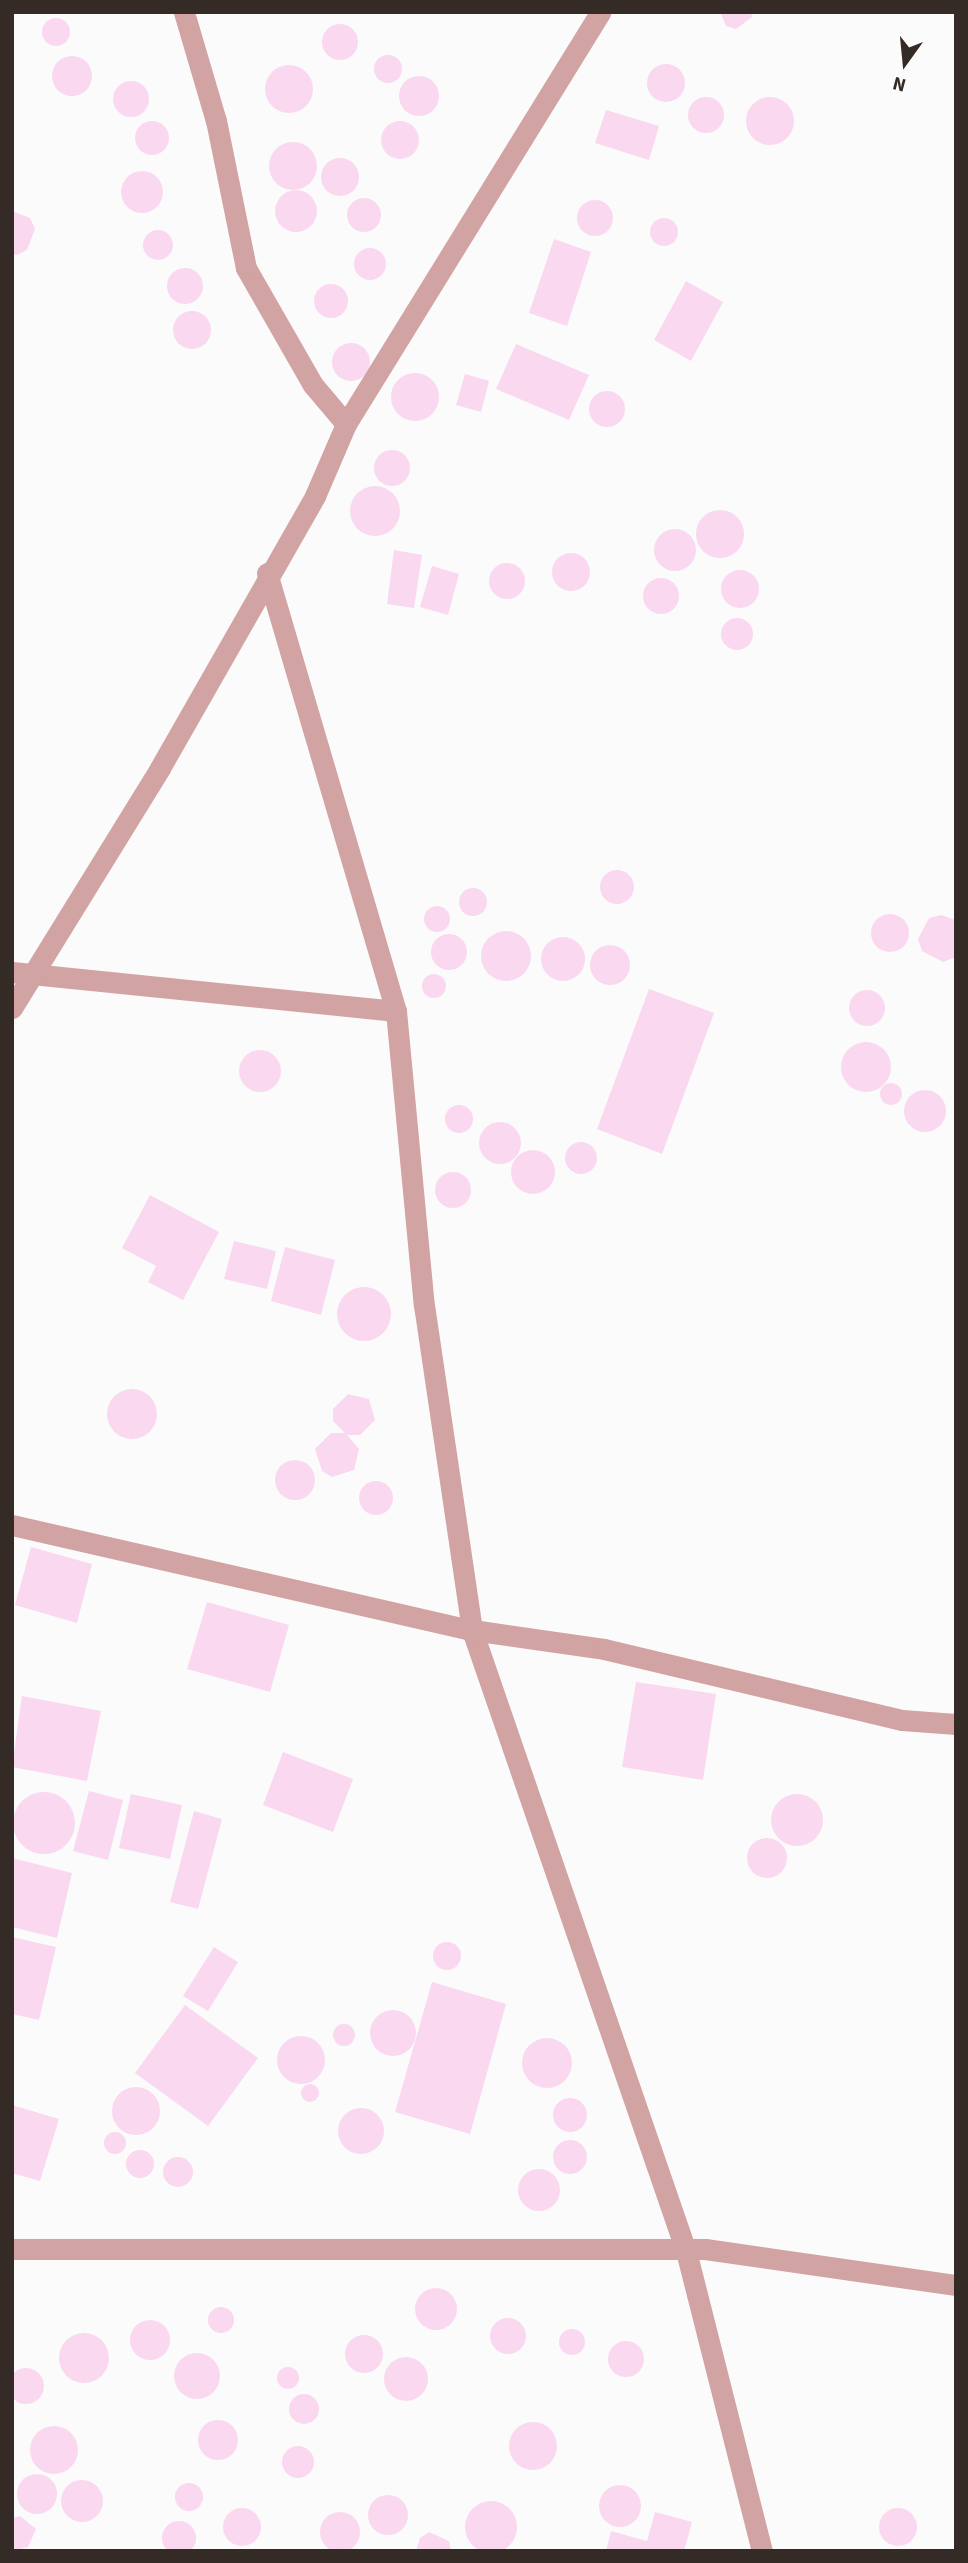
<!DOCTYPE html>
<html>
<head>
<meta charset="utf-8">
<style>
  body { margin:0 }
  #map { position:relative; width:968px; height:2563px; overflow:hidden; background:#fbfbfb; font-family:"Source Sans 3",sans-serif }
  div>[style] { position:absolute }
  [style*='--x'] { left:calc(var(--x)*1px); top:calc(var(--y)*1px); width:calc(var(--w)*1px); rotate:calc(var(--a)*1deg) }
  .building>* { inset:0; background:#fad8f0 }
  .round { border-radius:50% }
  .minor>* { height:21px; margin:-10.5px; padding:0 10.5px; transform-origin:10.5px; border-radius:10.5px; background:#d2a3a3 }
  span { translate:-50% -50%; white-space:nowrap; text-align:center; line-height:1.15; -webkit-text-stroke:5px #fbfbfb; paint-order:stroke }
  .frame { position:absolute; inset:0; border:14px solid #342b26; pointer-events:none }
  .north { position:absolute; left:870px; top:28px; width:70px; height:70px; -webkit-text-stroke:5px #fbfbfb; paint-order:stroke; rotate:195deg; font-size:19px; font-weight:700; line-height:28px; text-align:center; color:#342b26 }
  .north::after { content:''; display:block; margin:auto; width:24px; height:32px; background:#342b26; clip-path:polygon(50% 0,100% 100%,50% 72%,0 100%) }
</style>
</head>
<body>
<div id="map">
  <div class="building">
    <div style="clip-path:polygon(720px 12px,751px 12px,752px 17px,736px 29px,726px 26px)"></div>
    <div class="round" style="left:42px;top:18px;width:28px;height:28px"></div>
    <div class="round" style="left:322px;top:24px;width:36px;height:36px"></div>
    <div class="round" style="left:374px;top:55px;width:28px;height:28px"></div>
    <div class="round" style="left:52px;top:56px;width:40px;height:40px"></div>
    <div class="round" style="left:647px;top:64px;width:38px;height:38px"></div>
    <div class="round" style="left:265px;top:65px;width:48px;height:48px"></div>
    <div class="round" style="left:399px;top:76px;width:40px;height:40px"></div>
    <div class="round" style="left:113px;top:81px;width:36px;height:36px"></div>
    <div class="round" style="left:688px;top:97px;width:36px;height:36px"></div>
    <div class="round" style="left:746px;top:97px;width:48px;height:48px"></div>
    <div style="clip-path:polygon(606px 110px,659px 126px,649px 160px,595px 143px)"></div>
    <div class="round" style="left:135px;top:121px;width:34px;height:34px"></div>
    <div class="round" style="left:381px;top:121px;width:38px;height:38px"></div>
    <div class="round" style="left:269px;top:142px;width:48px;height:48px"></div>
    <div class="round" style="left:321px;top:158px;width:38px;height:38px"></div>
    <div class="round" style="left:121px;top:171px;width:42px;height:42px"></div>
    <div class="round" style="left:275px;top:190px;width:42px;height:42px"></div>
    <div class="round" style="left:347px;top:198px;width:34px;height:34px"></div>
    <div class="round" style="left:577px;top:200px;width:36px;height:36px"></div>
    <div style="clip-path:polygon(12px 211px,30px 218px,35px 229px,27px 250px,17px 255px,12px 254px)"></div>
    <div class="round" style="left:650px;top:218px;width:28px;height:28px"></div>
    <div class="round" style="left:143px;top:230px;width:30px;height:30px"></div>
    <div style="clip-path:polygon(554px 239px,591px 252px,567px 326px,529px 313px)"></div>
    <div class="round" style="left:354px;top:248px;width:32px;height:32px"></div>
    <div class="round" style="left:167px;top:268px;width:36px;height:36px"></div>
    <div style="clip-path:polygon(686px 281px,723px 302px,691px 361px,654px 340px)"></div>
    <div class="round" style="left:314px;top:284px;width:34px;height:34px"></div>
    <div class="round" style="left:173px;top:311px;width:38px;height:38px"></div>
    <div class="round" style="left:332px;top:343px;width:38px;height:38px"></div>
    <div style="clip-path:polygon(516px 344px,589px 375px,569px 420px,496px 389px)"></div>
    <div class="round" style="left:391px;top:373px;width:48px;height:48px"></div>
    <div style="clip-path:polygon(465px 374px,489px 381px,481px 412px,456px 405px)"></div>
    <div class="round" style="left:589px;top:391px;width:36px;height:36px"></div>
    <div class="round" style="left:374px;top:450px;width:36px;height:36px"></div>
    <div class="round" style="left:350px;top:486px;width:50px;height:50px"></div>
    <div class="round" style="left:696px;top:510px;width:48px;height:48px"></div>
    <div class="round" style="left:654px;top:529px;width:42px;height:42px"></div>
    <div style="clip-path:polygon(394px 550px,422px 555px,414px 608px,387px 604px)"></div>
    <div class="round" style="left:552px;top:553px;width:38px;height:38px"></div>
    <div class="round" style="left:489px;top:563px;width:36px;height:36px"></div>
    <div style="clip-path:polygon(432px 566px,459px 574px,448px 615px,420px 607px)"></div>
    <div class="round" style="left:721px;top:570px;width:38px;height:38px"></div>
    <div class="round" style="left:643px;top:578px;width:36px;height:36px"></div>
    <div class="round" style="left:721px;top:618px;width:32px;height:32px"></div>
    <div class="round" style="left:600px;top:870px;width:34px;height:34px"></div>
    <div class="round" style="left:459px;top:888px;width:28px;height:28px"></div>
    <div class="round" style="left:424px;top:906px;width:26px;height:26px"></div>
    <div class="round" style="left:871px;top:914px;width:38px;height:38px"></div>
    <div style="clip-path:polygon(941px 915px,956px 920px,956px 957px,943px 962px,922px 951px,918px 939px,929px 918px)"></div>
    <div class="round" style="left:481px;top:931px;width:50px;height:50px"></div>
    <div class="round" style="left:431px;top:934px;width:36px;height:36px"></div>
    <div class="round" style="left:541px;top:937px;width:44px;height:44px"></div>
    <div class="round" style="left:590px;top:945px;width:40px;height:40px"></div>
    <div class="round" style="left:422px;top:974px;width:24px;height:24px"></div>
    <div style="clip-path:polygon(649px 989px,714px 1013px,662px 1154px,597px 1129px)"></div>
    <div class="round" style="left:849px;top:990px;width:36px;height:36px"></div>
    <div class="round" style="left:841px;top:1042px;width:50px;height:50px"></div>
    <div class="round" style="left:239px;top:1050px;width:42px;height:42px"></div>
    <div class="round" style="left:880px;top:1083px;width:22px;height:22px"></div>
    <div class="round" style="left:904px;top:1090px;width:42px;height:42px"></div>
    <div class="round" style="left:445px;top:1105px;width:28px;height:28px"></div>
    <div class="round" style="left:479px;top:1122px;width:42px;height:42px"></div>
    <div class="round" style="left:565px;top:1142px;width:32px;height:32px"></div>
    <div class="round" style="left:511px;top:1150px;width:44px;height:44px"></div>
    <div class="round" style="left:435px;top:1172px;width:36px;height:36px"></div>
    <div style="clip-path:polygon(150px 1195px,219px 1232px,183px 1300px,148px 1282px,156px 1266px,122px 1248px)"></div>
    <div style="clip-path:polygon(234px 1241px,276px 1251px,267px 1289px,224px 1279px)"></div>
    <div style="clip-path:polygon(285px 1247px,335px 1260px,321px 1315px,271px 1301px)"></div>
    <div class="round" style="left:337px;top:1287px;width:54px;height:54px"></div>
    <div class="round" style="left:107px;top:1389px;width:50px;height:50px"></div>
    <div style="clip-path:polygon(348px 1394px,369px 1399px,375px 1420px,360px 1435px,347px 1435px,359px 1449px,354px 1470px,332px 1477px,322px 1471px,315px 1449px,331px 1433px,345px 1433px,333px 1421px,333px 1409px)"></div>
    <div class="round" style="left:275px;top:1460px;width:40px;height:40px"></div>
    <div class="round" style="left:359px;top:1481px;width:34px;height:34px"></div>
    <div style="clip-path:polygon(31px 1547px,92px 1564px,77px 1623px,15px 1605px)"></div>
    <div style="clip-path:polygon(207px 1602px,289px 1625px,270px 1692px,187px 1669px)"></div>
    <div style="clip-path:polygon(636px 1682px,716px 1694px,703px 1780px,622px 1767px)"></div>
    <div style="clip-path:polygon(22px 1696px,101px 1711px,87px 1781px,12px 1767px)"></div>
    <div style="clip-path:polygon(283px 1752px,353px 1779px,333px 1832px,263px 1805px)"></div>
    <div style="clip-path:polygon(89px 1791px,123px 1800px,108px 1860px,73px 1851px)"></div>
    <div class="round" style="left:13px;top:1792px;width:62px;height:62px"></div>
    <div class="round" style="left:771px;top:1794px;width:52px;height:52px"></div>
    <div style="clip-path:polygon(131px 1794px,182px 1805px,170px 1859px,119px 1848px)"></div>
    <div style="clip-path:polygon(194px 1811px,222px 1819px,198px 1909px,170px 1902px)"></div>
    <div class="round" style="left:747px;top:1838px;width:40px;height:40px"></div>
    <div style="clip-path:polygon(12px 1858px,72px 1873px,57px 1938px,12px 1927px)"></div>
    <div style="clip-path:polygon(12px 1937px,56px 1947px,39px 2020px,12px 2014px)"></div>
    <div class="round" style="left:433px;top:1942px;width:28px;height:28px"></div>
    <div style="clip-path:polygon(214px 1947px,238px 1962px,208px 2011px,183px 1996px)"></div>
    <div style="clip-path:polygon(432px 1982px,506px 2004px,470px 2134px,395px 2112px)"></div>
    <div style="clip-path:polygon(185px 2005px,258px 2058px,208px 2126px,135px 2073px)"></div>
    <div class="round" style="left:370px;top:2010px;width:46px;height:46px"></div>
    <div class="round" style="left:333px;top:2024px;width:22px;height:22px"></div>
    <div class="round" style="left:277px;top:2036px;width:48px;height:48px"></div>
    <div class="round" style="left:522px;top:2038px;width:50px;height:50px"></div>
    <div class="round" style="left:301px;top:2084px;width:18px;height:18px"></div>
    <div class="round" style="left:112px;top:2087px;width:48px;height:48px"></div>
    <div class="round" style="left:553px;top:2098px;width:34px;height:34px"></div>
    <div style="clip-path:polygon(12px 2105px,59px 2119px,40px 2181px,12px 2173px)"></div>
    <div class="round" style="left:338px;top:2108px;width:46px;height:46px"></div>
    <div class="round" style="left:104px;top:2132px;width:22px;height:22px"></div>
    <div class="round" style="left:553px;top:2140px;width:34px;height:34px"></div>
    <div class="round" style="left:126px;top:2150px;width:28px;height:28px"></div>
    <div class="round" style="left:163px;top:2157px;width:30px;height:30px"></div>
    <div class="round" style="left:518px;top:2169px;width:42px;height:42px"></div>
    <div class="round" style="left:415px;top:2288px;width:42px;height:42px"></div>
    <div class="round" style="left:208px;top:2307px;width:26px;height:26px"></div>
    <div class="round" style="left:490px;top:2318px;width:36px;height:36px"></div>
    <div class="round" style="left:130px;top:2320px;width:40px;height:40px"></div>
    <div class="round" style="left:559px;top:2329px;width:26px;height:26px"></div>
    <div class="round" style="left:59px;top:2333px;width:50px;height:50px"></div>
    <div class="round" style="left:345px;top:2335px;width:38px;height:38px"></div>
    <div class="round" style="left:608px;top:2341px;width:36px;height:36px"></div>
    <div class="round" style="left:174px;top:2353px;width:46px;height:46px"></div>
    <div class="round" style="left:384px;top:2357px;width:44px;height:44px"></div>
    <div class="round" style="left:277px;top:2367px;width:22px;height:22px"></div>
    <div class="round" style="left:8px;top:2368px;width:36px;height:36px"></div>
    <div class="round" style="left:289px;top:2394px;width:30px;height:30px"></div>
    <div class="round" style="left:198px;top:2420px;width:40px;height:40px"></div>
    <div class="round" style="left:509px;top:2422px;width:48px;height:48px"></div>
    <div class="round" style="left:30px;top:2426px;width:48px;height:48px"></div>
    <div class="round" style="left:282px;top:2446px;width:32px;height:32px"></div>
    <div class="round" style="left:17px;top:2474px;width:40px;height:40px"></div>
    <div class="round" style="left:61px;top:2480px;width:42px;height:42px"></div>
    <div class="round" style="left:175px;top:2483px;width:28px;height:28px"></div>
    <div class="round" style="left:599px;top:2485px;width:42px;height:42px"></div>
    <div class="round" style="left:368px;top:2495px;width:40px;height:40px"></div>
    <div class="round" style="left:465px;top:2501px;width:52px;height:52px"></div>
    <div class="round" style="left:223px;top:2508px;width:38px;height:38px"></div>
    <div class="round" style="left:879px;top:2508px;width:38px;height:38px"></div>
    <div style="clip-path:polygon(655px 2512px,692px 2522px,684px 2551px,606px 2551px,611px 2531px,647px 2541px)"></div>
    <div class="round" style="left:320px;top:2512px;width:40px;height:40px"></div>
    <div style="clip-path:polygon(20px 2516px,36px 2529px,28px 2547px,16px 2550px,12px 2548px,12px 2518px)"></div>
    <div class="round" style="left:162px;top:2521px;width:34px;height:34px"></div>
    <div style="clip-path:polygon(429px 2532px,449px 2541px,451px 2551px,416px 2551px,420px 2538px)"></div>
  </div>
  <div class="minor">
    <div style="--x:346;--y:424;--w:484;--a:-58.3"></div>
    <div style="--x:267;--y:573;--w:457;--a:73.6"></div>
    <div style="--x:396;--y:1011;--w:295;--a:84.6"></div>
    <div style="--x:424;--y:1305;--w:329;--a:81.6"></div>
    <div style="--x:472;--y:1630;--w:657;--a:70.99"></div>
    <div style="--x:686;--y:2251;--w:309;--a:75.8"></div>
    <div style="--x:12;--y:972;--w:386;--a:5.8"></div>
    <div style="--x:12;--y:1008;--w:282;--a:-58.3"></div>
    <div style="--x:160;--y:768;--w:313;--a:-60.3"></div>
    <div style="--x:315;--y:496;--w:78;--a:-66.7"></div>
    <div style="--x:346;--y:424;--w:51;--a:-130.2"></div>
    <div style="--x:313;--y:385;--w:135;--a:-119.8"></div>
    <div style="--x:246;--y:268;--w:150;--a:-101.5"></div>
    <div style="--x:216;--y:121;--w:114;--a:-106.4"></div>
    <div style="--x:12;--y:1525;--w:472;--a:12.9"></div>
    <div style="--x:472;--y:1630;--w:133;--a:8.2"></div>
    <div style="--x:604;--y:1649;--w:306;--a:13.4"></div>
    <div style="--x:902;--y:1720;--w:54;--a:4.2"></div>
    <div style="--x:12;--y:2249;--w:693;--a:0"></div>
    <div style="--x:705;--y:2249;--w:254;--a:8.2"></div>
  </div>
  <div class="frame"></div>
  <div class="north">N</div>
</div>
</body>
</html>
